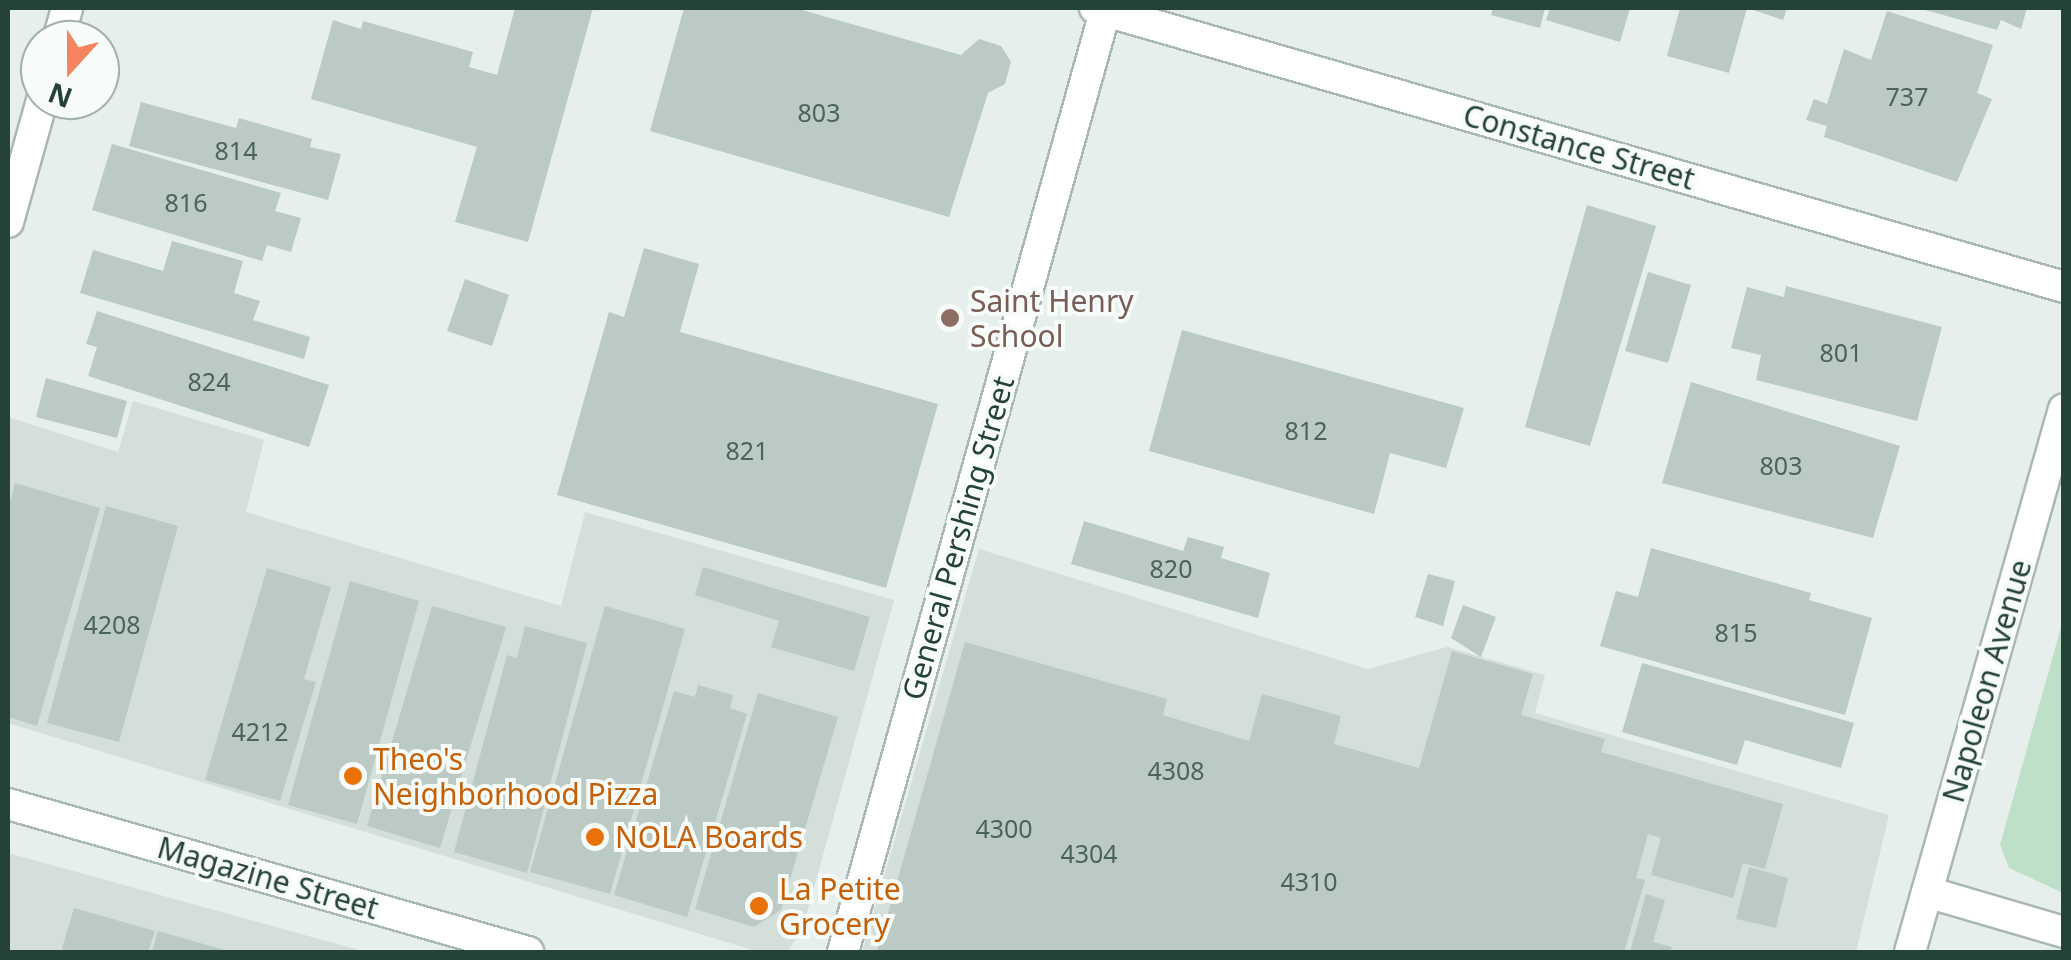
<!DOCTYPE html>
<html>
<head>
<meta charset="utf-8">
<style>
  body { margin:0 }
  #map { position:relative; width:2071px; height:960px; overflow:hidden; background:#e6efeb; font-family:"Noto Sans",sans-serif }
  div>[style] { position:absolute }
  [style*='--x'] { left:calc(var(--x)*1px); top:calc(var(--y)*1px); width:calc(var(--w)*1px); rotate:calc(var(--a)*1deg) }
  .built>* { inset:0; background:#d4dfda }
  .green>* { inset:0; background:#bfe0c8 }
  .building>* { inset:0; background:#bbcac4 }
  .roads { filter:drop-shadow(2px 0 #a8b8b2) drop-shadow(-2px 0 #a8b8b2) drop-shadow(0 2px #a8b8b2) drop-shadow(0 -2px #a8b8b2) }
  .minor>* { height:30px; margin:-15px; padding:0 15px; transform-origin:15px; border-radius:15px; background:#fff }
  .tertiary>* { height:30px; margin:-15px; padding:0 15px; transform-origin:15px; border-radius:15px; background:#fff }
  .dots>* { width:28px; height:28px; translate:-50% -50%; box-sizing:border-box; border:5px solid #f7fbf9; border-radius:50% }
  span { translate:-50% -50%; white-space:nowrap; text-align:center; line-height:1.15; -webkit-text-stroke:8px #f7fbf9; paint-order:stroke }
  .number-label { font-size:25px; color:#4a645c }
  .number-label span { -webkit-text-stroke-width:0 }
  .street-label { font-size:30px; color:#24423a }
  .education-label { font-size:30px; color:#785e54 }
  .left { translate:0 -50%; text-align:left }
  .food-label { font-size:30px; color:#c56008 }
  .frame { position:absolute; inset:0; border:10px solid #24423a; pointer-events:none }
  .north { position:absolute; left:20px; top:20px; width:100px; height:100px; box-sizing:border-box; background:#f7fbf9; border:2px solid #a3b1ad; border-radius:50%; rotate:201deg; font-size:28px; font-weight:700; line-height:40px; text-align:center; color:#24423a }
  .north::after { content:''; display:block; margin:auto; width:35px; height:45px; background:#f4845f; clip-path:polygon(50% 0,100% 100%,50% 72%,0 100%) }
</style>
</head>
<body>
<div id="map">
  <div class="built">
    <div style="clip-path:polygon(133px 401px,264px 440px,246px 512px,561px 606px,585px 512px,894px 600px,803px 927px,788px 951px,759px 952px,8px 723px,8px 417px,118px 452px)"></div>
    <div style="clip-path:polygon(979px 549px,1368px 669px,1447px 647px,1545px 675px,1535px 713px,1889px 815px,1856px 952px,862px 952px)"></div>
    <div style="clip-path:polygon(8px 853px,366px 952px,8px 952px)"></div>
  </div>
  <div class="green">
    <div style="clip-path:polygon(2063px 620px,2064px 893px,2063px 893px,2009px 868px,2000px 845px)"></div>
  </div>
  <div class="building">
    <div style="clip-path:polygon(515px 8px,593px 8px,528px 242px,455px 222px,477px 147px,311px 99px,333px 20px,361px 29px,363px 21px,473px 52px,469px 67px,497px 75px)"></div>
    <div style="clip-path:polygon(684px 8px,795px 8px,961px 55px,979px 39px,1001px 46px,1011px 62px,1005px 84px,988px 93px,949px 217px,650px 131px)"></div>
    <div style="clip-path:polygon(1493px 8px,1545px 8px,1540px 28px,1491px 15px)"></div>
    <div style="clip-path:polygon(1550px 8px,1630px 8px,1620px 42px,1546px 20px)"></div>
    <div style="clip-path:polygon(1680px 8px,1747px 8px,1729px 73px,1667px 56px)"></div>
    <div style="clip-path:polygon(1747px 8px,1787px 8px,1783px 20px)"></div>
    <div style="clip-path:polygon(1918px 8px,2027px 8px,2021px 29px,2001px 20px,1997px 30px)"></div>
    <div style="clip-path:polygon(1887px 11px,1993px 45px,1977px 93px,1992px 99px,1957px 182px,1824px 137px,1827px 126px,1806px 120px,1814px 99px,1827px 104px,1844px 49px,1871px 60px)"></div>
    <div style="clip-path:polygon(141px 102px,236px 128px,239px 118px,312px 139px,310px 147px,341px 154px,328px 200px,129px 146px)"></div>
    <div style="clip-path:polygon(112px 144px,281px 193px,275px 211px,301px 218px,291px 252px,267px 245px,262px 261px,92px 210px)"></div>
    <div style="clip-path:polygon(1587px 205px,1656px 226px,1590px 446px,1525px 427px)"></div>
    <div style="clip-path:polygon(172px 241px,243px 261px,234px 293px,260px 301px,253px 320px,310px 337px,304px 359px,80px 293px,93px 250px,163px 271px)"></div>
    <div style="clip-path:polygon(644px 248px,699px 264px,680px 332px,938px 404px,886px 588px,557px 495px,609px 312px,624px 317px)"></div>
    <div style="clip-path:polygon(1648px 272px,1691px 285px,1668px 363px,1625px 351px)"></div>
    <div style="clip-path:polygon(465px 279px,509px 295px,492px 346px,447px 331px)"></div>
    <div style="clip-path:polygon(1786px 286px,1942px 327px,1917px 421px,1756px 380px,1761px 355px,1731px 348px,1747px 287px,1784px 297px)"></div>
    <div style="clip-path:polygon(97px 311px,329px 385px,309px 447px,88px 376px,97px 347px,86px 344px)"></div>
    <div style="clip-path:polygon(1182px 330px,1464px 408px,1446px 468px,1390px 453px,1374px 514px,1149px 451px)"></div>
    <div style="clip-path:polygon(46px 378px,127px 401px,117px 438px,36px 417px)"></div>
    <div style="clip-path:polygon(1691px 382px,1900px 446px,1873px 538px,1662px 483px)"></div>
    <div style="clip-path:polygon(15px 483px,100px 508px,37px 726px,8px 717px,8px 510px)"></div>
    <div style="clip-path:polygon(106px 506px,178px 526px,119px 742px,47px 723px)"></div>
    <div style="clip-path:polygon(1084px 521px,1183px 551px,1188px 537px,1224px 547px,1221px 558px,1270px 573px,1258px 618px,1071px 564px)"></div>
    <div style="clip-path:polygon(1651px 548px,1811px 593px,1809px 600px,1872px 618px,1845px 715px,1600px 646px,1616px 591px,1638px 597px)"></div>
    <div style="clip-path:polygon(703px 567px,870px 617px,854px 671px,771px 647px,779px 621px,695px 595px)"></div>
    <div style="clip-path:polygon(267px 568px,331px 587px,304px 679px,316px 682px,280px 801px,205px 780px)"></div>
    <div style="clip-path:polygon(1428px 574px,1455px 581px,1443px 626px,1415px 617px)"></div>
    <div style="clip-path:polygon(350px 581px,419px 601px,357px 824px,288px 805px)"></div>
    <div style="clip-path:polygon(1463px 605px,1496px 617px,1481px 657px,1451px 638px)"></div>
    <div style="clip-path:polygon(432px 606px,506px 627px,440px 848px,367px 826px)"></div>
    <div style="clip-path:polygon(605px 606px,685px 629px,610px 894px,530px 872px)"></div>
    <div style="clip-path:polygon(525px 626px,587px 643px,527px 873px,454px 852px,507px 655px,517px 658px)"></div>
    <div style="clip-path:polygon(965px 642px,1167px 699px,1163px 715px,1249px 741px,1262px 694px,1341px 716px,1334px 744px,1419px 768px,1452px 651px,1533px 674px,1521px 715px,1605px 739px,1601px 752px,1783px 804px,1765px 869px,1743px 863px,1733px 898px,1651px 875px,1661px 838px,1648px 834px,1636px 878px,1645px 880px,1624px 952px,877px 952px)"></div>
    <div style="clip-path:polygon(1642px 663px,1854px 723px,1841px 768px,1745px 740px,1737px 765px,1622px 732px)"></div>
    <div style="clip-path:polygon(698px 685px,733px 695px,730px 708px,747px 714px,687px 917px,614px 895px,674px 691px,695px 697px)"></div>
    <div style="clip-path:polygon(758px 693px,838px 717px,781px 910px,754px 927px,695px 909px)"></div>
    <div style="clip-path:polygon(1749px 867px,1788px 878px,1776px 928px,1736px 919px)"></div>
    <div style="clip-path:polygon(1646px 894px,1665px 900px,1653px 942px,1672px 947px,1670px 952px,1630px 952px)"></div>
    <div style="clip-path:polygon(74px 908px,155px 931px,148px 952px,61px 952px)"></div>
    <div style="clip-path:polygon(158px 931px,228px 951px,228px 952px,152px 952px)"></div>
  </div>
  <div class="roads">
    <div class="minor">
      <div style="--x:1095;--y:8;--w:1008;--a:16.06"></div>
      <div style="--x:58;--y:40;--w:33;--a:-74"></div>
      <div style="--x:8;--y:222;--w:127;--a:-74.4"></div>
      <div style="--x:843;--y:952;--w:980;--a:-74.43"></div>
    </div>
    <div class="tertiary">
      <div style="--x:8;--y:804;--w:541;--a:15.89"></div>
      <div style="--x:1927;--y:892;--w:143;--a:16.3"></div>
      <div style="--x:1910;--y:952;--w:564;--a:-74.17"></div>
    </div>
  </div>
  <div class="dots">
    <div style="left:950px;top:318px;background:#8d6e63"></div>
    <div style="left:353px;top:776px;background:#e8710a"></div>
    <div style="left:595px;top:837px;background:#e8710a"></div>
    <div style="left:759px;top:906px;background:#e8710a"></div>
  </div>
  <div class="number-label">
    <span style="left:1907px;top:96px">737</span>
    <span style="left:819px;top:112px">803</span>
    <span style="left:236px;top:150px">814</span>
    <span style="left:186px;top:202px">816</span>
    <span style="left:1841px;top:352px">801</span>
    <span style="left:209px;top:381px">824</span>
    <span style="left:1306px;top:430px">812</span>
    <span style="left:747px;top:450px">821</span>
    <span style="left:1781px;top:465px">803</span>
    <span style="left:1171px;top:568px">820</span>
    <span style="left:112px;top:624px">4208</span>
    <span style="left:1736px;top:632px">815</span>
    <span style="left:260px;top:731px">4212</span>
    <span style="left:1176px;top:770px">4308</span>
    <span style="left:1004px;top:828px">4300</span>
    <span style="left:1089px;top:853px">4304</span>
    <span style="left:1309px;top:881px">4310</span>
  </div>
  <div class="street-label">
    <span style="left:1579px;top:147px;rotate:16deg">Constance Street</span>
    <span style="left:958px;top:538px;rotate:-74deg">General Pershing Street</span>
    <span style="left:1987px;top:681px;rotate:-74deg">Napoleon Avenue</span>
    <span style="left:268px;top:878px;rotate:16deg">Magazine Street</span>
  </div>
  <div class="education-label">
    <span class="left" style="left:970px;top:318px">Saint Henry<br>School</span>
  </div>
  <div class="food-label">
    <span class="left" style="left:373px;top:776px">Theo's<br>Neighborhood Pizza</span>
    <span class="left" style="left:615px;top:837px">NOLA Boards</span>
    <span class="left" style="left:779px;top:906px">La Petite<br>Grocery</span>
  </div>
  <div class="frame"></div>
  <div class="north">N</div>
</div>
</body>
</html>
